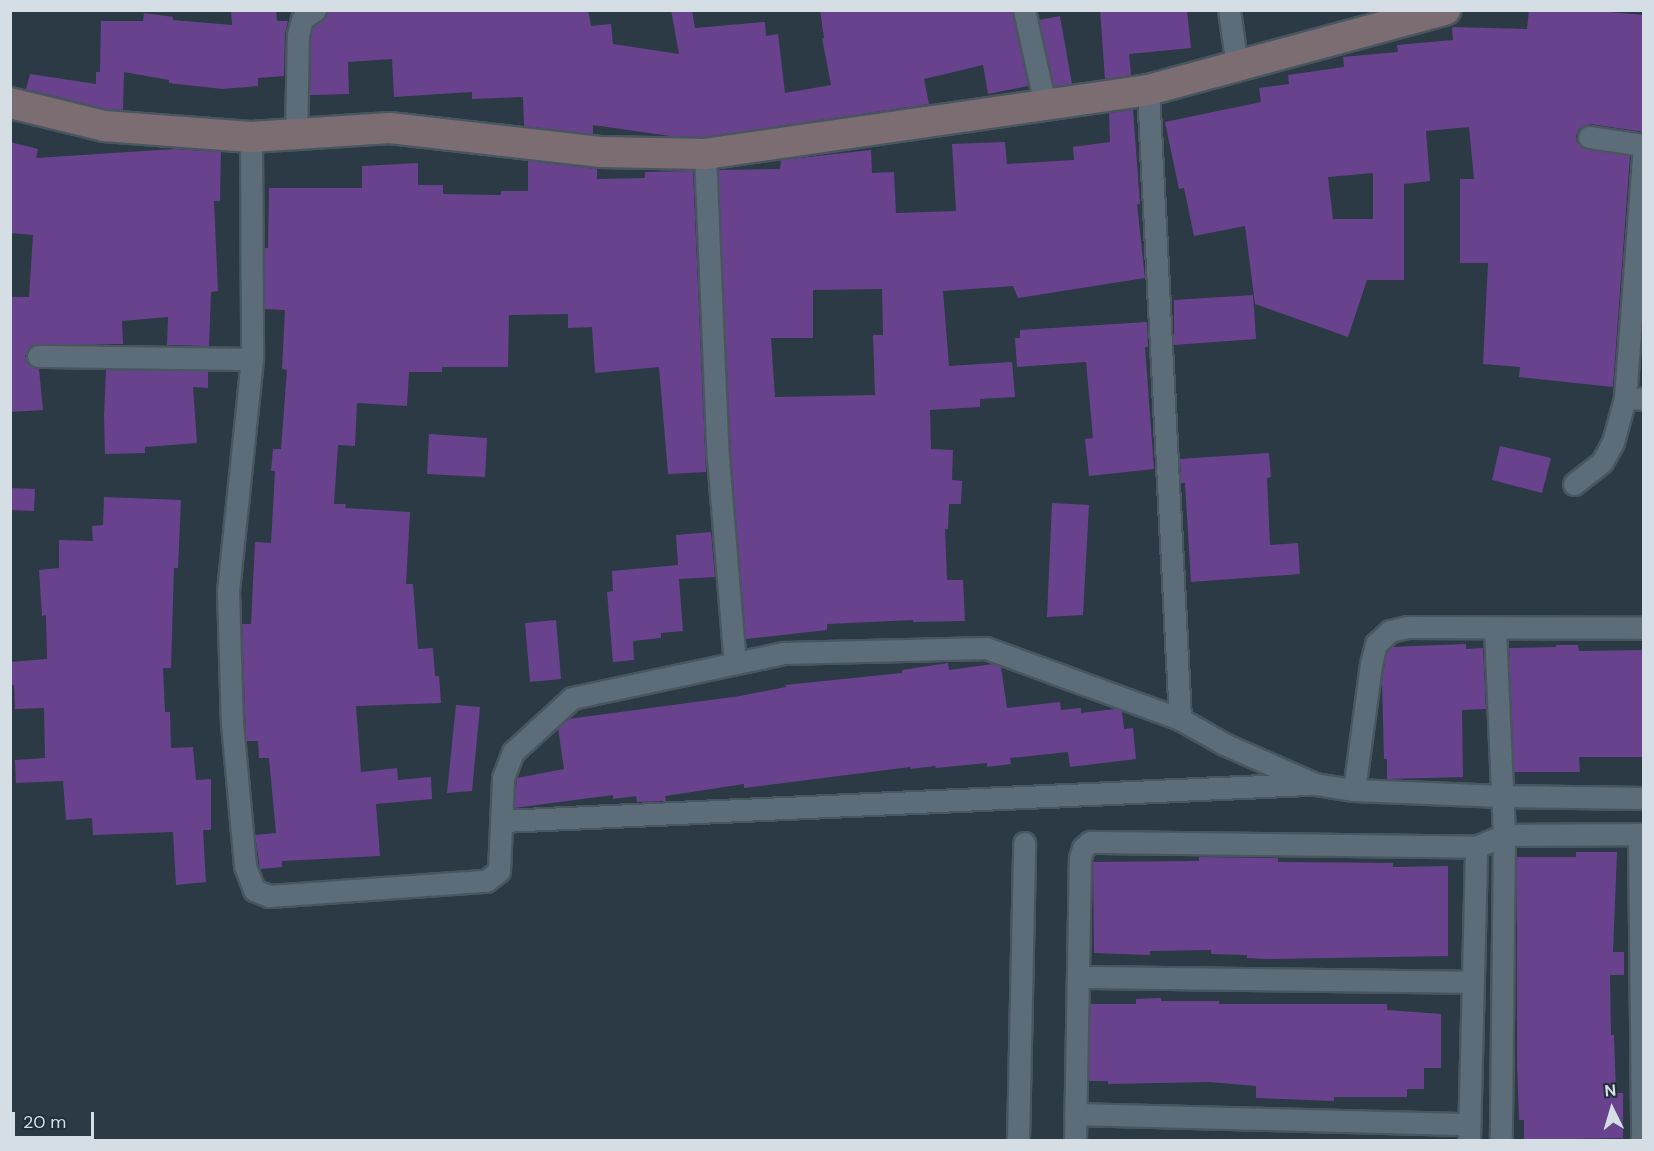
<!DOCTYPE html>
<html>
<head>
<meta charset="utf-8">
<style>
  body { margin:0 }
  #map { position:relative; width:1654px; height:1151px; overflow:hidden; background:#2b3a45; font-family:"DM Sans",sans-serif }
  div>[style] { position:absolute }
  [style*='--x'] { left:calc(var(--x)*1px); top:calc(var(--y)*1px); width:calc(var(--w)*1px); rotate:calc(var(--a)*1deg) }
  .building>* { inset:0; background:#69428e }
  .roads { filter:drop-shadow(2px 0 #49565f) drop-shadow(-2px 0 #49565f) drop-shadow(0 2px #49565f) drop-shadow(0 -2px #49565f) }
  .street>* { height:21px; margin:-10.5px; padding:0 10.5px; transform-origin:10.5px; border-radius:10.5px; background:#5c6d79 }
  .secondary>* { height:30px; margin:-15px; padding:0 15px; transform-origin:15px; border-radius:15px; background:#7c6d72 }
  span { translate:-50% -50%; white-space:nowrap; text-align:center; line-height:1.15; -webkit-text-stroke:6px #212f3a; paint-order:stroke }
  .frame { position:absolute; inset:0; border:12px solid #d5dee5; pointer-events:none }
  .north { position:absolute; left:1582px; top:1079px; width:60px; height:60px; -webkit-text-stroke:4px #212f3a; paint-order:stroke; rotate:355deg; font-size:16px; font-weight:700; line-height:24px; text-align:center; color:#d5dee5 }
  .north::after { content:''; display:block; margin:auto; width:21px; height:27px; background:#d5dee5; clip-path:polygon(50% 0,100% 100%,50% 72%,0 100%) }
  .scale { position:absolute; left:12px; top:1112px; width:82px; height:27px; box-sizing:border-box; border:3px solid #d5dee5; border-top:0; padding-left:8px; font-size:18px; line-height:21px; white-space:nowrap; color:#d5dee5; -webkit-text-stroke:4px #212f3a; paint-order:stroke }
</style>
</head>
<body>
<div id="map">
  <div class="building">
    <div style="clip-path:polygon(231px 10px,276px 10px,277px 21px,288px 21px,285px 34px,284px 76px,258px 78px,258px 86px,222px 89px,169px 83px,169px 80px,124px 72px,123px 110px,107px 109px,26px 89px,30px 74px,96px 84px,96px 72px,100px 72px,101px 21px,143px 21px,144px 13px,173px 17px,173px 20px,232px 25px)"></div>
    <div style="clip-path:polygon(328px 10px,588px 10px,591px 26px,611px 24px,613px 44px,679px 54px,671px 10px,692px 10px,695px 28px,765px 22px,766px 36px,778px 34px,785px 93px,831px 85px,822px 38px,824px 38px,820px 10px,1012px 10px,1028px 86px,988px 94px,983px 65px,924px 79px,929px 104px,704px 137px,670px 136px,593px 125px,593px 134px,524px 126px,523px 97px,472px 99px,472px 92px,394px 97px,392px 59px,348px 62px,349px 94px,310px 95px,311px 37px,313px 27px,326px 18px)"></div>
    <div style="clip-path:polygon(1100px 10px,1187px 10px,1191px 48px,1129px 54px,1131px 75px,1105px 79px)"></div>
    <div style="clip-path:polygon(evenodd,1529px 10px,1585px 10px,1644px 15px,1644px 132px,1590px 124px,1579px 129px,1576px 136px,1577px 142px,1587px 149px,1630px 156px,1613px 387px,1519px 377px,1520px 367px,1483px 364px,1488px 263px,1460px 263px,1460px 179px,1474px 179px,1469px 127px,1426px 131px,1430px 181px,1404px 184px,1404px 280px,1367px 280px,1348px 337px,1255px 304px,1245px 226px,1194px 236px,1184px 188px,1179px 189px,1165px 122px,1261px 102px,1259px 88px,1289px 84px,1288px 75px,1344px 67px,1343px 57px,1398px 52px,1397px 45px,1453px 40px,1452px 27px,1527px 29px,1529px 10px,1373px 173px,1373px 219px,1333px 219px,1328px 177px,1373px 173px)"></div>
    <div style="clip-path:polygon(1060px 16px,1072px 84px,1054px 86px,1039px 20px)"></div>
    <div style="clip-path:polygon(evenodd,1133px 110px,1140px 204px,1137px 204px,1145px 278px,1018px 298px,1013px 286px,943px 291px,949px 366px,1012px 362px,1015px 397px,980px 399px,980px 407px,930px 410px,931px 449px,953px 450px,952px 480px,962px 481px,961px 504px,949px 504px,948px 529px,945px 529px,947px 580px,963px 580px,965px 621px,913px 622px,913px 620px,827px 624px,827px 630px,746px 639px,731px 457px,718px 170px,780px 169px,781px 160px,871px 150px,872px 173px,894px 172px,896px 213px,956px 211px,952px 144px,1005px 142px,1007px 164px,1074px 160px,1073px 147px,1110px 142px,1109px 113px,1133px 110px,882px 289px,883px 335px,873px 335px,875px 395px,775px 397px,771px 338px,813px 338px,813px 290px,882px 289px)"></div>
    <div style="clip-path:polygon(10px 142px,38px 149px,36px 158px,175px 149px,221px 152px,220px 201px,214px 201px,218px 291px,211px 292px,209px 346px,167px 345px,168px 317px,122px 321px,123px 344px,32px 345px,25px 356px,31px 367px,39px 369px,43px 410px,10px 412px,10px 297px,29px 297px,33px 235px,10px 233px)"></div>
    <div style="clip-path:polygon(528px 161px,597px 169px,597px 179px,645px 178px,645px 172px,693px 171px,706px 472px,668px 474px,659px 367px,595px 373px,592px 327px,568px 328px,568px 314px,509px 315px,508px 367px,442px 367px,442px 372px,409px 372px,407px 406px,357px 403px,355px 446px,338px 445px,334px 504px,346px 504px,345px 508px,410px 512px,406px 584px,413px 584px,418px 649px,433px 648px,435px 676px,439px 676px,441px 703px,356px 706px,361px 772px,397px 768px,398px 780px,431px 777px,432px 799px,376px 804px,380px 856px,282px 861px,282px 867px,260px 869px,255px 835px,276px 833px,269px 758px,259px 758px,258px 741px,246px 741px,242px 624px,251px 624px,255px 542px,271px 543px,275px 471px,271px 471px,273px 449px,281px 449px,287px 370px,282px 369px,285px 310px,265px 309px,264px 248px,268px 248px,269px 188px,362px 188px,362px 166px,418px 163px,418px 185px,443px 185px,443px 194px,501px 195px,501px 191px,528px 191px)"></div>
    <div style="clip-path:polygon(1253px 295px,1256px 339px,1174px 345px,1174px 300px)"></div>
    <div style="clip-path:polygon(1147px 322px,1148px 347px,1145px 347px,1154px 469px,1089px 476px,1085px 439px,1093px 438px,1086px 362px,1017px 367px,1015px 338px,1020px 338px,1020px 330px)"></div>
    <div style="clip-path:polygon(106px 370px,208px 371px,208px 388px,193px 387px,197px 443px,145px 447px,145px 453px,105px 454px,104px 416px)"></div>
    <div style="clip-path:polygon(429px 434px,487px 438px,485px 477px,427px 474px)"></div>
    <div style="clip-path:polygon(1500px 446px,1551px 458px,1542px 493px,1492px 480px)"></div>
    <div style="clip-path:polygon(1269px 453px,1271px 477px,1267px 478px,1270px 545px,1298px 543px,1300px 574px,1191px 582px,1185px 483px,1181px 483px,1180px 459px)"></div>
    <div style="clip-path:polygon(10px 488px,35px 489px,34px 511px,10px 510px)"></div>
    <div style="clip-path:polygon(104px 497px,181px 500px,178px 568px,174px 568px,171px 668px,163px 668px,165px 712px,170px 712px,171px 748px,193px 747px,196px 780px,211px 779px,211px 830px,203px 830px,206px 882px,176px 885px,173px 832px,93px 835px,92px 818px,66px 820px,63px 781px,16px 783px,15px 760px,45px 758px,44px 708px,15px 709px,14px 685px,10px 685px,10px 662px,47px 659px,46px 615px,42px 616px,39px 570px,59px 568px,59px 540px,93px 541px,92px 526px,103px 525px)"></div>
    <div style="clip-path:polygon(1052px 503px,1089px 505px,1083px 615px,1047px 617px)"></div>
    <div style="clip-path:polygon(711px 532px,715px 577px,679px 579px,683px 631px,661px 633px,661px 638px,633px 641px,634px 660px,613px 662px,607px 592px,613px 591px,612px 571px,678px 565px,676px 535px)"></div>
    <div style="clip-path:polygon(556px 620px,561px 679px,530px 682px,525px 623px)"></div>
    <div style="clip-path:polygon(1466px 644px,1466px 649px,1483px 648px,1486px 709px,1462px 710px,1463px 777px,1387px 779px,1387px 759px,1384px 759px,1382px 681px,1387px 651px,1391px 647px)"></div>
    <div style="clip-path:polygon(1556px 645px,1578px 645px,1579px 651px,1644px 650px,1644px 757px,1579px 757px,1580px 772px,1514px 772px,1509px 648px,1556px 647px)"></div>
    <div style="clip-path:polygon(948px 663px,949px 670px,993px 664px,1001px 667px,1007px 708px,1060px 702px,1061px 710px,1081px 708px,1081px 713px,1115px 709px,1122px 711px,1124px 729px,1133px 728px,1136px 759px,1070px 767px,1068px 752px,1010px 758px,1011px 764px,987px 767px,987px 763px,936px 768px,935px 766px,911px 769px,910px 767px,744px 788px,744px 784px,665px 796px,666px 801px,637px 802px,636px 796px,613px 799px,613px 795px,514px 808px,517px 778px,564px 769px,558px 728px,568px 719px,740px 696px,786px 687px,785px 685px,902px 673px,902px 670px)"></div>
    <div style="clip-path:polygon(456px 705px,480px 707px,472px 791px,447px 793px)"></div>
    <div style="clip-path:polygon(1576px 852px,1617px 852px,1613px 952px,1624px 952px,1624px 975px,1610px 975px,1611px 1035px,1614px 1035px,1616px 1093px,1623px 1093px,1623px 1138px,1524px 1140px,1524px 1120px,1519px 1120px,1517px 1062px,1517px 857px,1576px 857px)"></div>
    <div style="clip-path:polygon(1199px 857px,1278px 858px,1278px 862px,1393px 863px,1393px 867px,1448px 866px,1448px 956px,1266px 959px,1247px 958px,1247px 955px,1211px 954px,1211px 950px,1150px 951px,1150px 955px,1094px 953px,1093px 862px,1199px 861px)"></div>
    <div style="clip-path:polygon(1161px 998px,1161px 1001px,1219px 1001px,1219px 1004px,1387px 1004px,1387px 1010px,1441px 1014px,1441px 1068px,1424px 1068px,1424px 1089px,1407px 1089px,1407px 1097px,1334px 1097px,1334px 1101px,1256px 1098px,1256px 1086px,1209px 1082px,1108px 1084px,1108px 1081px,1089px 1081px,1090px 1004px,1136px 1004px,1136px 999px)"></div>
  </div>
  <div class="roads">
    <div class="street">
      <div style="--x:1024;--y:10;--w:97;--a:77.5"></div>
      <div style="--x:1229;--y:10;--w:57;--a:81.9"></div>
      <div style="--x:1148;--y:90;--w:630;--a:87.09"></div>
      <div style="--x:296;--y:136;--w:101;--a:-88.9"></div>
      <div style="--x:298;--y:35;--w:16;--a:-76"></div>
      <div style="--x:302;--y:19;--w:16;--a:-35"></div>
      <div style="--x:251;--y:137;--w:222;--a:89.7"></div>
      <div style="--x:252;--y:359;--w:233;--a:95.9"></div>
      <div style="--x:228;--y:591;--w:132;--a:88.3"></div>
      <div style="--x:232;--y:723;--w:144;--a:84.8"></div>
      <div style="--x:245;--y:866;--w:26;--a:69"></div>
      <div style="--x:254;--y:890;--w:16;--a:22"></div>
      <div style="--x:269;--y:896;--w:218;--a:-4"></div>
      <div style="--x:486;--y:881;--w:16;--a:-38"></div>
      <div style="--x:499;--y:871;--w:93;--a:-87.5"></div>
      <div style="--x:503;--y:778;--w:28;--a:-69"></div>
      <div style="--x:513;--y:752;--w:80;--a:-42.5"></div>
      <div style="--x:572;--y:698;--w:217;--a:-12"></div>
      <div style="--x:784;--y:653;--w:202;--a:-1.4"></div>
      <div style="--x:986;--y:648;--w:207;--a:20.1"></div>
      <div style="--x:1180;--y:719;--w:51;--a:29.6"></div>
      <div style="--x:1224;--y:744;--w:99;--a:23.7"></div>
      <div style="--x:1315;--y:784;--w:39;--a:9"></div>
      <div style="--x:1354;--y:790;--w:147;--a:2.3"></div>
      <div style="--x:1501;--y:796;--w:143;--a:0.8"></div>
      <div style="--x:1589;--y:137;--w:55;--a:8.4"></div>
      <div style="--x:705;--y:154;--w:304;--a:87.6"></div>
      <div style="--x:718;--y:458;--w:206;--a:85.3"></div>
      <div style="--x:38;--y:356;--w:214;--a:0.8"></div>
      <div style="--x:1625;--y:398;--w:19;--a:3"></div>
      <div style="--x:1574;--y:484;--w:36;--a:-38"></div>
      <div style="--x:1602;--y:462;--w:23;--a:-61"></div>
      <div style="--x:1613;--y:442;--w:46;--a:-74.7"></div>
      <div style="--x:1625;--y:398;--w:254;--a:-85.7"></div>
      <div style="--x:1495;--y:629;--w:206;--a:87.5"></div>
      <div style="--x:1504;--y:835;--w:305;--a:90.6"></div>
      <div style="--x:1354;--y:790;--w:127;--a:-82.3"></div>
      <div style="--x:1371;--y:664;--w:21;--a:-76"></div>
      <div style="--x:1376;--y:644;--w:19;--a:-43"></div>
      <div style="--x:1390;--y:631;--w:18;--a:-13"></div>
      <div style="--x:1408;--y:627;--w:236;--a:0.2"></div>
      <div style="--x:502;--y:821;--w:807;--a:-2.63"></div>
      <div style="--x:1639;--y:834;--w:306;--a:89.4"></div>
      <div style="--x:1078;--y:977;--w:395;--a:0.7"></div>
      <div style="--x:1075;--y:1114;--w:394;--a:1.5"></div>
      <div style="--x:1018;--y:1140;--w:297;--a:-88.8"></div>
      <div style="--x:1075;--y:1140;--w:282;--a:-89"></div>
      <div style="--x:1080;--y:858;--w:10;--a:-73"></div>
      <div style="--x:1083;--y:848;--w:9;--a:-41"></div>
      <div style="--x:1090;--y:842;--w:386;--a:0.7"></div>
      <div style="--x:1469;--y:1140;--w:293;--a:-88.6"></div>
      <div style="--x:1476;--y:847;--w:30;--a:-23"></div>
      <div style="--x:1504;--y:835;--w:140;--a:-0.4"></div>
    </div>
    <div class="secondary">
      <div style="--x:10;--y:103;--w:97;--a:13.7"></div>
      <div style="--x:104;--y:126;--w:147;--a:4.3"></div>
      <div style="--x:251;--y:137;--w:139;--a:-3.7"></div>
      <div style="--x:390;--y:128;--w:213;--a:6.5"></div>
      <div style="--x:602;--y:152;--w:103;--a:1.1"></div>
      <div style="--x:705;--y:154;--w:448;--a:-8.2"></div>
      <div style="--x:1148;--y:90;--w:308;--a:-15.1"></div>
    </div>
  </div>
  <div class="frame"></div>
  <div class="north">N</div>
  <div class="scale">20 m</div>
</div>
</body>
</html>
